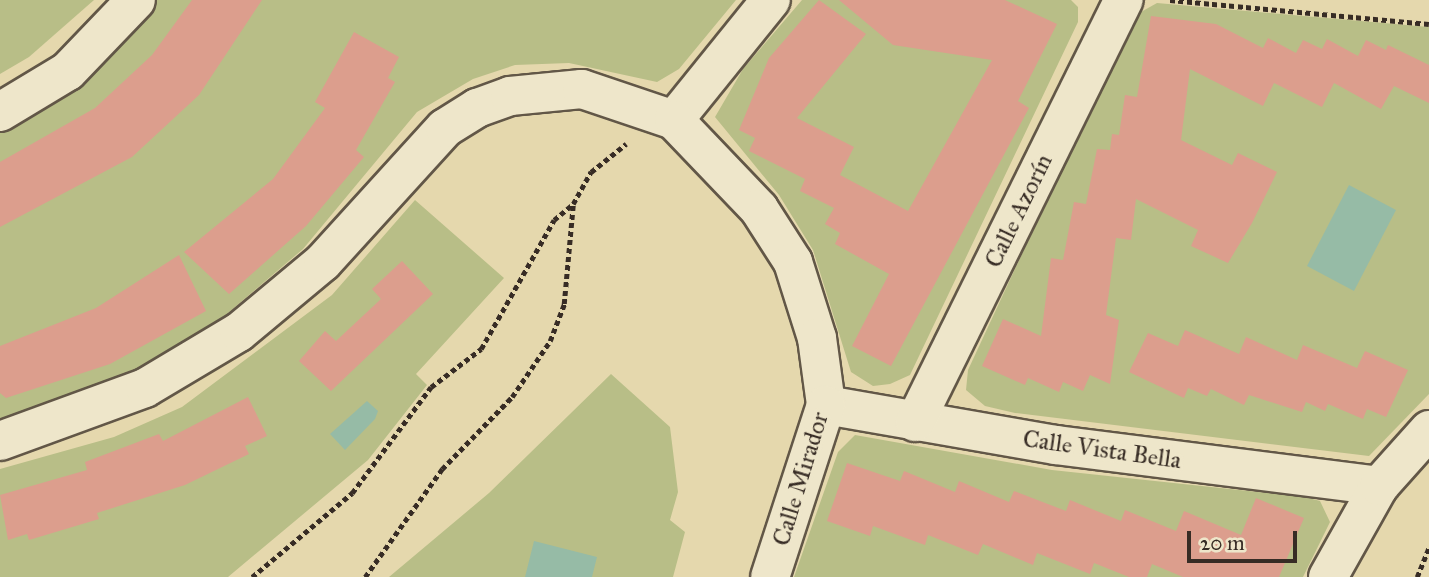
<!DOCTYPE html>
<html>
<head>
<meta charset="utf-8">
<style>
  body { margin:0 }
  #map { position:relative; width:1429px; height:577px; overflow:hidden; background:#e5d8ad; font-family:"IM FELL Great Primer",serif }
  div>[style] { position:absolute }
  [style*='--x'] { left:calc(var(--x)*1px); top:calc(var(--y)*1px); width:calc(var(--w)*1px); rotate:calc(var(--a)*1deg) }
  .green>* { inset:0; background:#b8be87 }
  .water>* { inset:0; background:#96bba6 }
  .building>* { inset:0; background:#dc9e8d }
  .path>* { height:4.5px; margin-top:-2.25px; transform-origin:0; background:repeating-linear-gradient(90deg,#372c25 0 5px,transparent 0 8.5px) }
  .roads { filter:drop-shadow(2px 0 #625747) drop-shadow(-2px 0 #625747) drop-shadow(0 2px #625747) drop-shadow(0 -2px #625747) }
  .minor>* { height:38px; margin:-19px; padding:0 19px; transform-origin:19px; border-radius:19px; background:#eee6ca }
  span { translate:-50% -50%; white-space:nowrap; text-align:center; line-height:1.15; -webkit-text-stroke:7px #eee6ca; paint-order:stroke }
  .street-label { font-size:24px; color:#372c25 }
  .scale { position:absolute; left:1187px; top:531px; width:110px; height:32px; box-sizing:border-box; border:4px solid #372c25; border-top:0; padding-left:9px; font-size:21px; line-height:24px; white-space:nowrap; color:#372c25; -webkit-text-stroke:5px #eee6ca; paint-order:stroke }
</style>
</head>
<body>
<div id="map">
  <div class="green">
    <div style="clip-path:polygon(0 0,94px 0,29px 57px,0 74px)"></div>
    <div style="clip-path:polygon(157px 0,736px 0,679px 69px,657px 82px,569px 63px,515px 65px,473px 79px,417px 112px,303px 249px,201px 336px,104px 385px,0 419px,0 131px,72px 89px,108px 58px)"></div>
    <div style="clip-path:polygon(802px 0,1071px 0,1078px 7px,1078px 22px,910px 375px,890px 384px,873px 386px,851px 372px,813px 250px,779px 195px,715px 117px,743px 69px)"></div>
    <div style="clip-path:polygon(1157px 3px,1429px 27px,1429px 394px,1369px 456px,1015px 413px,985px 406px,966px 390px,968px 370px,1055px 183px,1141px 12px)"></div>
    <div style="clip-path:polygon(415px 200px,504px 278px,416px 374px,427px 385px,368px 460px,228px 577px,0 577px,0 469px,114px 437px,182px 407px,332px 295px)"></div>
    <div style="clip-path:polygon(611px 374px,670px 427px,678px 492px,670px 520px,685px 532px,673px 577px,389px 577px,489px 493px)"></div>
    <div style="clip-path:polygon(855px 435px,1052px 470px,1305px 497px,1320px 501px,1330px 522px,1303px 577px,794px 577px,838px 452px)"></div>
  </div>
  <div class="water">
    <div style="clip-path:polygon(1349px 185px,1396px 210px,1354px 291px,1307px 266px)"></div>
    <div style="clip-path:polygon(367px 401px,378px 411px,375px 419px,345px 450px,330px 434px)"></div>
    <div style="clip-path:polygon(534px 541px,597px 557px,592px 577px,525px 577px)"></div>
  </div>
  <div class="building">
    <div style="clip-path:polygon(192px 0,262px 0,199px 95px,132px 157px,0 227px,0 162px,95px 108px,152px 55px)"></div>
    <div style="clip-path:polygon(819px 0,866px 34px,797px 118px,854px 147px,840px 175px,908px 211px,992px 60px,893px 45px,839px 0,1005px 0,1057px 24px,1018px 101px,1029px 108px,891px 366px,852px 346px,889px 274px,835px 244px,840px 233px,825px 224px,834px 208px,800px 191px,805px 179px,749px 151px,755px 138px,739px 130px,769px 58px)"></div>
    <div style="clip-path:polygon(1151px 16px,1216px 24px,1263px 48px,1268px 38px,1296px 53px,1303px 40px,1322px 49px,1327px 39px,1358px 56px,1366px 40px,1386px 50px,1388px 45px,1429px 65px,1429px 103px,1394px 86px,1381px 109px,1334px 83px,1322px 107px,1274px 83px,1263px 106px,1190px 69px,1181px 140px,1232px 165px,1238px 153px,1277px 172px,1252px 223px,1228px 263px,1191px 246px,1198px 230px,1136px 199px,1131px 240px,1116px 238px,1106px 315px,1119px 320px,1110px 384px,1090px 375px,1083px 391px,1063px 382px,1059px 392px,1028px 378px,1025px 385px,982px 366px,1003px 319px,1041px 336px,1051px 258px,1063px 260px,1074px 202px,1086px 204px,1097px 149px,1110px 150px,1112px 134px,1119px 135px,1125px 95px,1137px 97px)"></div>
    <div style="clip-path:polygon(354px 32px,399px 57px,388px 78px,395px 82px,356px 150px,364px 157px,306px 226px,229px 294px,184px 252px,273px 179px,325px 108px,315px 102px)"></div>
    <div style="clip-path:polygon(179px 255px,206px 311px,110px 364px,6px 398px,0 393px,0 346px,96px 308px)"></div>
    <div style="clip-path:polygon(402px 261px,433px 294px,331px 391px,299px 361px,325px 331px,336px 341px,381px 299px,372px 289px)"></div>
    <div style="clip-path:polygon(1185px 330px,1239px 354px,1246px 337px,1297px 360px,1303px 345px,1357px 368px,1365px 351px,1408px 370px,1386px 417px,1367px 409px,1363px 419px,1328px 404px,1325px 411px,1306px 402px,1302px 412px,1249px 395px,1244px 405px,1211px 389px,1207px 396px,1188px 388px,1184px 398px,1129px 372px,1148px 333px,1178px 346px)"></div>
    <div style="clip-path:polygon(248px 397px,267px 436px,245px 446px,249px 454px,185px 485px,97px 513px,99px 519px,29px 540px,27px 534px,8px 540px,0 495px,87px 470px,85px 462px,159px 434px,163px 441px)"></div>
    <div style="clip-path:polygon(847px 463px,900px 481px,904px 471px,955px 492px,959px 481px,1009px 502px,1014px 491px,1066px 511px,1070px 500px,1121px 521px,1125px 510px,1176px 531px,1184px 511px,1241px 535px,1256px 498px,1304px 518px,1279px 577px,1183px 577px,1152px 564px,1147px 577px,1129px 577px,1094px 563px,1090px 574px,1037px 553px,1033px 565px,983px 544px,978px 555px,928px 535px,925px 545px,873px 526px,870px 536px,827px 521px)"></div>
  </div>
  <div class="path">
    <div style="--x:1170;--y:0;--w:260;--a:5.3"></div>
    <div style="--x:252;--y:577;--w:131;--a:-40"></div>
    <div style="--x:352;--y:493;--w:132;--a:-53.3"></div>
    <div style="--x:431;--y:387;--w:63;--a:-37.2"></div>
    <div style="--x:481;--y:349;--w:148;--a:-60.5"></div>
    <div style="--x:554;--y:220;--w:25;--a:-40"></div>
    <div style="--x:573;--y:204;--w:37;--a:-61"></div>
    <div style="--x:591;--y:172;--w:45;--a:-38.7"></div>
    <div style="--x:365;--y:577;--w:133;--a:-54.5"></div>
    <div style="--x:442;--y:469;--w:100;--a:-45.8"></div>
    <div style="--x:512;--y:397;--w:68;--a:-55.8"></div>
    <div style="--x:550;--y:341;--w:40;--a:-69"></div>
    <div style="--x:564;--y:304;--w:99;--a:-84.8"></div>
    <div style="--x:1417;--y:577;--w:32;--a:-68"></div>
  </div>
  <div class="roads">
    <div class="minor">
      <div style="--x:0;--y:112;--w:79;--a:-31.1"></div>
      <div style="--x:68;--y:71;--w:98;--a:-46.2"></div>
      <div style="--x:674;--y:120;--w:154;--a:-51.1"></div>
      <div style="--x:826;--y:405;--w:233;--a:9.9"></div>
      <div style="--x:1056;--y:445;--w:326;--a:7.2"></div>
      <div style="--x:915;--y:422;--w:471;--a:-63.7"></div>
      <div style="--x:0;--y:441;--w:154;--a:-20.1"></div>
      <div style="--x:145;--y:388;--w:109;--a:-30.8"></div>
      <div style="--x:239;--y:332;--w:109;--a:-39.8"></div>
      <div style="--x:323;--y:262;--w:181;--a:-47.7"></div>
      <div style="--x:445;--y:128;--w:38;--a:-32"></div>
      <div style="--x:477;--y:108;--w:35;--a:-20"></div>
      <div style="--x:510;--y:96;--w:72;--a:-5.6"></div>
      <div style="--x:582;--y:89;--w:97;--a:18.6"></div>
      <div style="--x:674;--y:120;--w:123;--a:46.3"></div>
      <div style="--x:759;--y:209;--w:63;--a:57.3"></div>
      <div style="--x:793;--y:262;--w:80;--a:72.5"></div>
      <div style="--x:817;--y:338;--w:68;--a:82.3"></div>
      <div style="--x:826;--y:405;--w:181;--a:108"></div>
      <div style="--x:1328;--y:577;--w:104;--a:-60.7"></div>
      <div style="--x:1379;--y:486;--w:75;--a:-48.2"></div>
    </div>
  </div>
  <div class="street-label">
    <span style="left:1019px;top:211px;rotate:-64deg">Calle Azorín</span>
    <span style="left:1102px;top:450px;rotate:8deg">Calle Vista Bella</span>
    <span style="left:801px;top:479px;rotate:-73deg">Calle Mirador</span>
  </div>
  <div class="scale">20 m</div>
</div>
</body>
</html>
